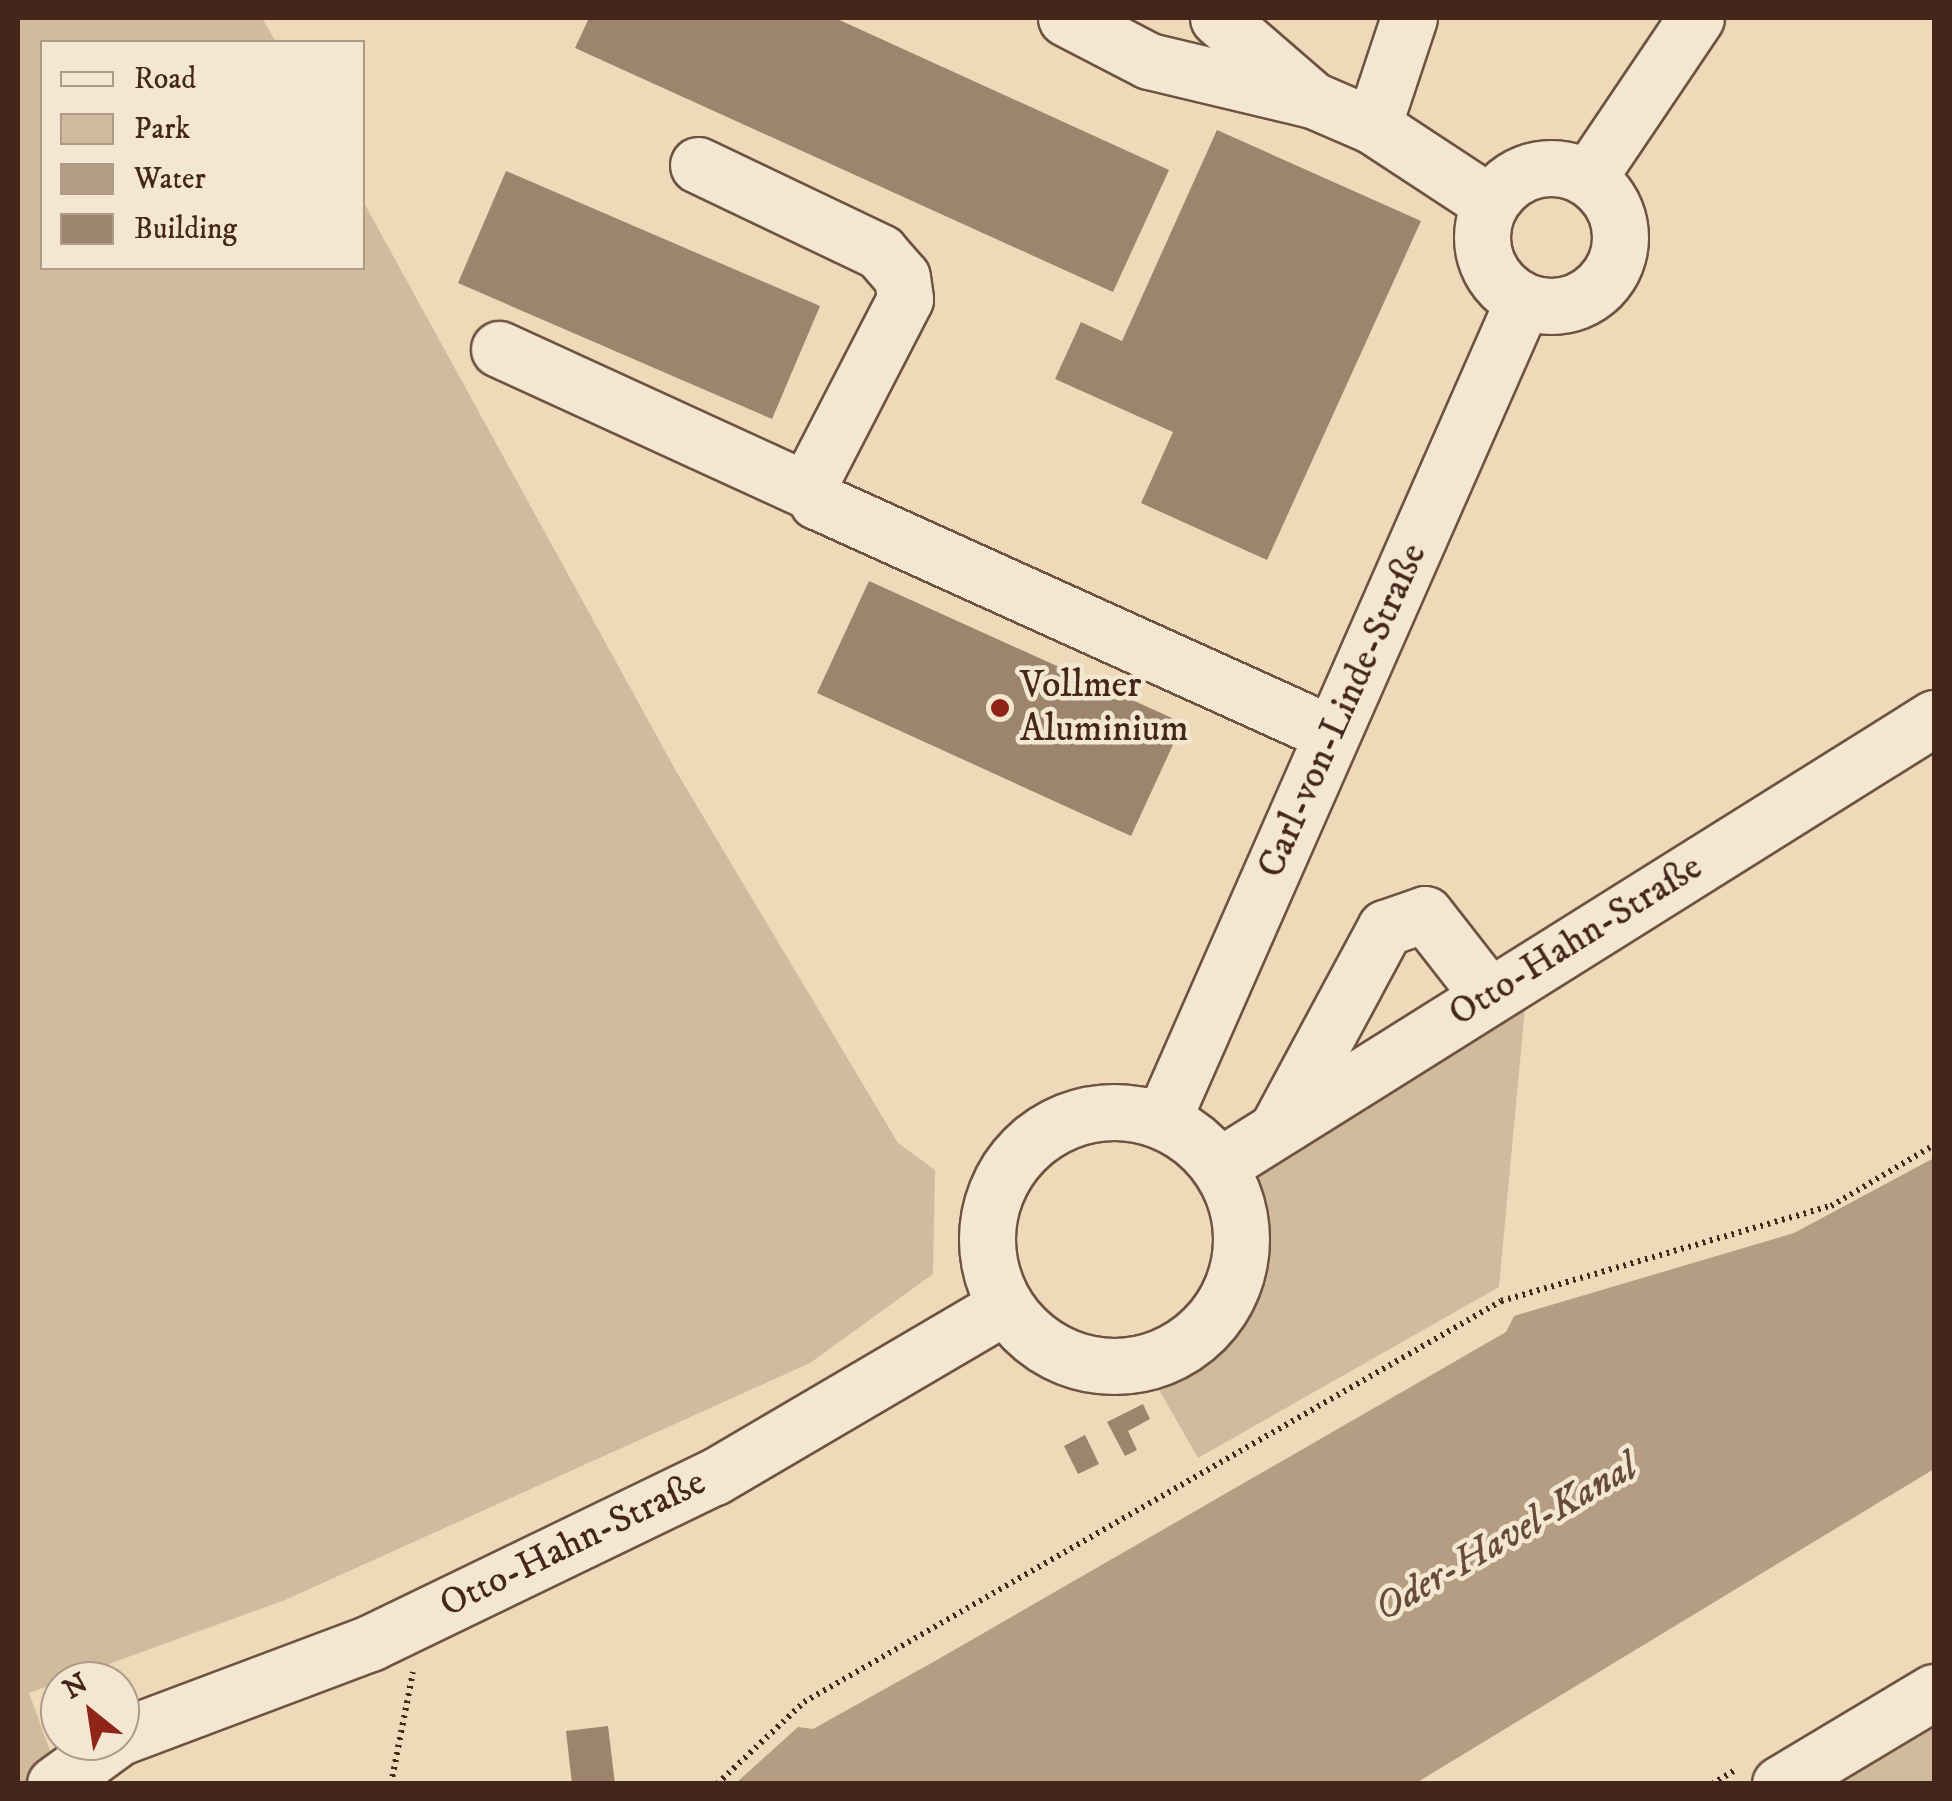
<!DOCTYPE html>
<html>
<head>
<meta charset="utf-8">
<style>
  body { margin:0 }
  #map { position:relative; width:1952px; height:1801px; overflow:hidden; background:#eedab8; font-family:"IM FELL DW Pica",serif }
  div>[style] { position:absolute }
  [style*='--x'] { left:calc(var(--x)*1px); top:calc(var(--y)*1px); width:calc(var(--w)*1px); rotate:calc(var(--a)*1deg) }
  .green>* { inset:0; background:#d1bb9d }
  .water>* { inset:0; background:#b49d83 }
  .building>* { inset:0; background:#9c846d }
  .path>* { height:6px; margin-top:-3px; transform-origin:0; background:repeating-linear-gradient(90deg,#44261b 0 2.5px,transparent 0 7.5px) }
  .roads { filter:drop-shadow(2px 0 #6e5342) drop-shadow(-2px 0 #6e5342) drop-shadow(0 2px #6e5342) drop-shadow(0 -2px #6e5342) }
  .minor>* { height:55px; margin:-27.5px; padding:0 27.5px; transform-origin:27.5px; border-radius:27.5px; background:#f4e7d1 }
  .minor>.ring { margin:-27.5px; padding:0; box-sizing:content-box; background:none; border:55px solid #f4e7d1; border-radius:50% }
  .dots>* { width:28px; height:28px; translate:-50% -50%; box-sizing:border-box; border:5px solid #f4e7d1; border-radius:50% }
  span { translate:-50% -50%; white-space:nowrap; text-align:center; line-height:1.15; -webkit-text-stroke:9px #f4e7d1; paint-order:stroke }
  .poi-label { font-size:38px; color:#44261b }
  .left { translate:0 -50%; text-align:left }
  .street-label { font-size:38px; color:#44261b }
  .water-label { font-size:40px; color:#664a3a; font-style:italic }
  .frame { position:absolute; inset:0; border:20px solid #44261b; pointer-events:none }
  .legend { position:absolute; left:40px; top:40px; width:325px; height:230px; box-sizing:border-box; background:#f4e7d1; border:2px solid #ae9a88; margin:0; padding:12px 18px; list-style:none; font-size:30px; color:#44261b }
  .legend li { display:flex; align-items:center; gap:20px; height:50px }
  .legend b { width:50px; border:2px solid #ae9a88 }
  .north { position:absolute; left:40px; top:1661px; width:100px; height:100px; box-sizing:border-box; background:#f4e7d1; border:2px solid #ae9a88; border-radius:50%; rotate:330deg; font-size:28px; font-weight:700; line-height:40px; text-align:center; color:#44261b }
  .north::after { content:''; display:block; margin:auto; width:35px; height:45px; background:#8f2418; clip-path:polygon(50% 0,100% 100%,50% 72%,0 100%) }
</style>
</head>
<body>
<div id="map">
  <div class="green">
    <div style="clip-path:polygon(18px 18px,262px 18px,276px 42px,42px 42px,42px 268px,362px 268px,363px 201px,676px 771px,898px 1143px,935px 1170px,933px 1274px,810px 1363px,285px 1600px,29px 1693px,55px 1764px,33px 1784px,18px 1783px)"></div>
    <div style="clip-path:polygon(1526px 997px,1499px 1287px,1198px 1458px,1151px 1376px,1189px 1369px,1242px 1322px,1267px 1274px,1270px 1230px,1248px 1169px)"></div>
    <div style="clip-path:polygon(1934px 1713px,1934px 1783px,1820px 1783px)"></div>
  </div>
  <div class="water">
    <div style="clip-path:polygon(1934px 1158px,1934px 1469px,1416px 1783px,736px 1783px,798px 1727px,813px 1729px,935px 1661px,1506px 1332px,1514px 1316px,1794px 1233px)"></div>
  </div>
  <div class="building">
    <div style="clip-path:polygon(589px 18px,835px 18px,1169px 170px,1113px 292px,575px 48px)"></div>
    <div style="clip-path:polygon(1217px 130px,1421px 221px,1267px 560px,1141px 503px,1173px 432px,1055px 379px,1081px 322px,1122px 341px)"></div>
    <div style="clip-path:polygon(506px 171px,820px 306px,772px 419px,458px 283px)"></div>
    <div style="clip-path:polygon(869px 581px,1183px 723px,1131px 836px,817px 693px)"></div>
    <div style="clip-path:polygon(1143px 1404px,1150px 1419px,1128px 1431px,1137px 1450px,1125px 1456px,1107px 1422px)"></div>
    <div style="clip-path:polygon(1085px 1435px,1099px 1464px,1078px 1474px,1064px 1446px)"></div>
    <div style="clip-path:polygon(608px 1726px,615px 1784px,572px 1784px,566px 1731px)"></div>
  </div>
  <div class="path">
    <div style="--x:391;--y:1784;--w:114;--a:-78.9"></div>
    <div style="--x:717;--y:1784;--w:120;--a:-43.3"></div>
    <div style="--x:804;--y:1702;--w:804;--a:-29.91"></div>
    <div style="--x:1501;--y:1301;--w:343;--a:-16.1"></div>
    <div style="--x:1831;--y:1206;--w:120;--a:-30.6"></div>
    <div style="--x:1712;--y:1784;--w:29;--a:-31"></div>
  </div>
  <div class="roads">
    <div class="minor">
      <div style="--x:1066;--y:18;--w:93;--a:27.4"></div>
      <div style="--x:1149;--y:61;--w:169;--a:13.4"></div>
      <div style="--x:1313;--y:100;--w:65;--a:23.4"></div>
      <div style="--x:1373;--y:126;--w:140;--a:33.3"></div>
      <div style="--x:1218;--y:18;--w:118;--a:40.9"></div>
      <div style="--x:1373;--y:126;--w:114;--a:-71.6"></div>
      <div style="--x:698;--y:165;--w:202;--a:25.5"></div>
      <div style="--x:880;--y:252;--w:33;--a:49"></div>
      <div style="--x:902;--y:277;--w:22;--a:82"></div>
      <div style="--x:905;--y:299;--w:203;--a:117.3"></div>
      <div style="--x:812;--y:479;--w:23;--a:77"></div>
      <div style="--x:817;--y:501;--w:565;--a:24.34"></div>
      <div class="ring" style="left:1482px;top:168px;width:83px;height:83px"></div>
      <div style="--x:1588;--y:178;--w:193;--a:-56"></div>
      <div style="--x:499;--y:349;--w:344;--a:24.6"></div>
      <div class="ring" style="left:987px;top:1112px;width:199px;height:199px"></div>
      <div style="--x:1162;--y:1121;--w:896;--a:-66.24"></div>
      <div style="--x:1279;--y:1125;--w:224;--a:-61.7"></div>
      <div style="--x:1385;--y:928;--w:42;--a:-19.3"></div>
      <div style="--x:1425;--y:914;--w:104;--a:52"></div>
      <div style="--x:1219;--y:1166;--w:844;--a:-32.07"></div>
      <div style="--x:120;--y:1737;--w:267;--a:-20.6"></div>
      <div style="--x:370;--y:1643;--w:382;--a:-25.8"></div>
      <div style="--x:714;--y:1477;--w:338;--a:-30.4"></div>
      <div style="--x:55;--y:1784;--w:73;--a:-36.1"></div>
      <div style="--x:1780;--y:1784;--w:179;--a:-30.9"></div>
    </div>
  </div>
  <div class="dots">
    <div style="left:1000px;top:708px;background:#8f2418"></div>
  </div>
  <div class="poi-label">
    <span class="left" style="left:1020px;top:708px">Vollmer<br>Aluminium</span>
  </div>
  <div class="street-label">
    <span style="left:1343px;top:711px;rotate:-66deg">Carl-von-Linde-Straße</span>
    <span style="left:1576px;top:941px;rotate:-32deg">Otto-Hahn-Straße</span>
    <span style="left:573px;top:1544px;rotate:-26deg">Otto-Hahn-Straße</span>
  </div>
  <div class="water-label">
    <span style="left:1506px;top:1538px;rotate:-30deg">Oder-Havel-Kanal</span>
  </div>
  <div class="frame"></div>
  <ul class="legend">
  <li><b style="height:12px;background:#f4e7d1"></b>Road</li>
  <li><b style="height:28px;background:#d1bb9d"></b>Park</li>
  <li><b style="height:28px;background:#b49d83"></b>Water</li>
  <li><b style="height:28px;background:#9c846d"></b>Building</li>
  </ul>
  <div class="north">N</div>
</div>
</body>
</html>
